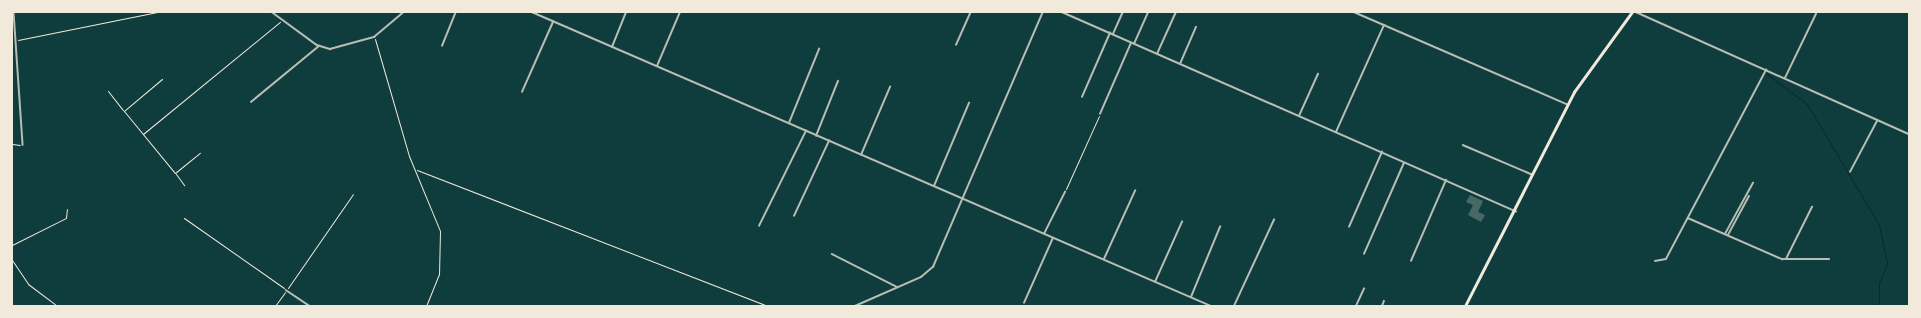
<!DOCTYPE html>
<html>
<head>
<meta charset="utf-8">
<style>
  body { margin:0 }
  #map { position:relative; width:1921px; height:318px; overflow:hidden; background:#0f3d3e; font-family:"Nunito Sans",sans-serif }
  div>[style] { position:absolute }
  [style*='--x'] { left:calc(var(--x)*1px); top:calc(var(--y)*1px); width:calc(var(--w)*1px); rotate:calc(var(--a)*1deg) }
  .stream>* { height:1px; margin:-0.5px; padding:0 0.5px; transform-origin:0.5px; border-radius:0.5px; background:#0a2a2b }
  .building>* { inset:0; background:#486865 }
  .path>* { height:1px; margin:-0.5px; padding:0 0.5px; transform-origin:0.5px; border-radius:0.5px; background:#f1e9da }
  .minor>* { height:1.5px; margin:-0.75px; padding:0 0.75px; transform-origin:0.75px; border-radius:0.75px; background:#b8beb3 }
  .secondary>* { height:2.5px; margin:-1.25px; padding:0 1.25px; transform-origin:1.25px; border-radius:1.25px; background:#f1e9da }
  span { translate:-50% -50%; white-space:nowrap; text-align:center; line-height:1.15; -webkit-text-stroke:4px #f1e9da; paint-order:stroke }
  .frame { position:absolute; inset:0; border:13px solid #f1e9da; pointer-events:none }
</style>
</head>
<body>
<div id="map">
  <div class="stream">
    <div style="--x:1759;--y:68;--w:60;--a:36.9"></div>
    <div style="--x:1807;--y:104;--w:141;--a:59.2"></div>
    <div style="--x:1879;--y:225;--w:40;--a:78"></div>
    <div style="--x:1887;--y:264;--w:21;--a:113"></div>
    <div style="--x:1879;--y:283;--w:23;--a:90"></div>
  </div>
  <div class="building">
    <div style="clip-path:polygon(1470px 195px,1483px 201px,1478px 212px,1485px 215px,1481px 222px,1468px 215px,1473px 205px,1466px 202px)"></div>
  </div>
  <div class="path">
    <div style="--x:375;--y:39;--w:122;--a:73.8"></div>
    <div style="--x:409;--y:156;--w:81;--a:67.5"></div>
    <div style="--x:440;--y:231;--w:43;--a:91.3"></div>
    <div style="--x:439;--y:274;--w:35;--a:112"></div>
    <div style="--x:18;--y:40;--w:142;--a:-11.4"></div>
    <div style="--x:162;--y:79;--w:50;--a:139.9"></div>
    <div style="--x:124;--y:111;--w:80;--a:50.6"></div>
    <div style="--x:175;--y:173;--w:32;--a:-39"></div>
    <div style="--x:108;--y:91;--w:24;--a:52"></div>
    <div style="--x:143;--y:134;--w:177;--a:-39.3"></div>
    <div style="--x:12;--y:144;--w:8;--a:7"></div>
    <div style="--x:417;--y:170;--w:376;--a:21.2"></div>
    <div style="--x:176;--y:174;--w:14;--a:54"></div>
    <div style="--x:1066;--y:189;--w:80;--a:-65.7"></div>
    <div style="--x:184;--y:218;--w:122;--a:35"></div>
    <div style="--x:12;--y:245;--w:60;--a:-26.6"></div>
    <div style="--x:66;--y:218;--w:9;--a:-84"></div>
    <div style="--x:12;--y:260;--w:29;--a:56"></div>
    <div style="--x:28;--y:284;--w:36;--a:37"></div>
    <div style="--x:288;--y:288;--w:114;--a:-55.3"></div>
    <div style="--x:275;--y:306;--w:17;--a:-54"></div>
  </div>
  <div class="minor">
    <div style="--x:14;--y:12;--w:133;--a:86.1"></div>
    <div style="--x:272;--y:12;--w:56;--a:36.3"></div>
    <div style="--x:317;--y:45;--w:14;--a:17"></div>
    <div style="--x:330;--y:49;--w:46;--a:-15.3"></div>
    <div style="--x:374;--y:37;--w:39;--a:-40"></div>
    <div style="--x:532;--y:12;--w:740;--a:23.41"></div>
    <div style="--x:1062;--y:12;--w:496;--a:23.7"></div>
    <div style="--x:1354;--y:12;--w:232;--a:23.4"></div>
    <div style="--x:1636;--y:12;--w:299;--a:24.1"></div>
    <div style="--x:1113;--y:34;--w:24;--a:-66"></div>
    <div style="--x:1134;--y:44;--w:35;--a:-66"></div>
    <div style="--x:956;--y:45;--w:36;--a:-66"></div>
    <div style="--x:442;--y:46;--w:37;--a:-68"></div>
    <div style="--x:612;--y:47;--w:38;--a:-68"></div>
    <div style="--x:1157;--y:54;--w:46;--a:-65.7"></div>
    <div style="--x:1180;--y:64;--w:40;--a:-66.6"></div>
    <div style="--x:657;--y:66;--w:59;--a:-66.9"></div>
    <div style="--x:1785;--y:78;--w:71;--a:-64.2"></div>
    <div style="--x:522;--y:92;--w:77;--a:-66.1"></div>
    <div style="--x:1082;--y:97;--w:70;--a:-66.4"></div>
    <div style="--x:251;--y:102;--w:88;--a:-39.5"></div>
    <div style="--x:1100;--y:114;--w:77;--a:-66.4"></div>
    <div style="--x:1299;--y:116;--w:46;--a:-65.7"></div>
    <div style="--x:789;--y:123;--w:80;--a:-67.9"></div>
    <div style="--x:1336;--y:132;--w:117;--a:-65.8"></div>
    <div style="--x:816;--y:136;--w:59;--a:-68.2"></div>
    <div style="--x:1463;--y:145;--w:74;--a:23.1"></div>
    <div style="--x:861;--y:155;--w:74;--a:-66.9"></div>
    <div style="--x:1850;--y:172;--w:58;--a:-62.1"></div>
    <div style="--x:934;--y:186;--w:90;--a:-67.1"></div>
    <div style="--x:794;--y:216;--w:83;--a:-65"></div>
    <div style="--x:1688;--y:218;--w:103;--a:23.6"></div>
    <div style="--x:1782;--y:259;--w:47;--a:0"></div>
    <div style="--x:759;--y:226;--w:106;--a:-63.7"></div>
    <div style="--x:1349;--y:227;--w:82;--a:-66.3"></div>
    <div style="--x:1044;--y:234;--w:47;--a:-63.4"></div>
    <div style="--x:1725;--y:234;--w:58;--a:-61.2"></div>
    <div style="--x:1728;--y:235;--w:44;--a:-61.7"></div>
    <div style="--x:832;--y:254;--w:73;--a:26.9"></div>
    <div style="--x:1364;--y:254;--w:99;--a:-66.3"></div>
    <div style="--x:1104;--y:259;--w:75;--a:-65.5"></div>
    <div style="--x:1786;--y:259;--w:58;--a:-63.4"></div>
    <div style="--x:1411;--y:261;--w:88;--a:-66.6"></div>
    <div style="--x:1655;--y:261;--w:11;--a:-10"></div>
    <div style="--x:1666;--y:259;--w:214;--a:-62.1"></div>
    <div style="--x:1155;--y:282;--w:66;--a:-65.8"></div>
    <div style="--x:286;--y:290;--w:29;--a:34"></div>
    <div style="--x:1191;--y:297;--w:76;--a:-67.5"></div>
    <div style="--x:1024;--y:303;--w:71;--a:-66"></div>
    <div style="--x:855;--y:306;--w:72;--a:-23.7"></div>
    <div style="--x:921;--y:277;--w:16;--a:-40"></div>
    <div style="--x:933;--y:267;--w:278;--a:-66.7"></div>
    <div style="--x:1234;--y:306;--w:95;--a:-65.1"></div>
    <div style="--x:1356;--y:306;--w:19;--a:-65"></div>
    <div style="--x:1382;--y:306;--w:5;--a:-68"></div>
  </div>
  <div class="secondary">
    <div style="--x:1465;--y:306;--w:240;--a:-63"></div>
    <div style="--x:1574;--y:92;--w:99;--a:-54.1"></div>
  </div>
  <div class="frame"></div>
</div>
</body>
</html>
